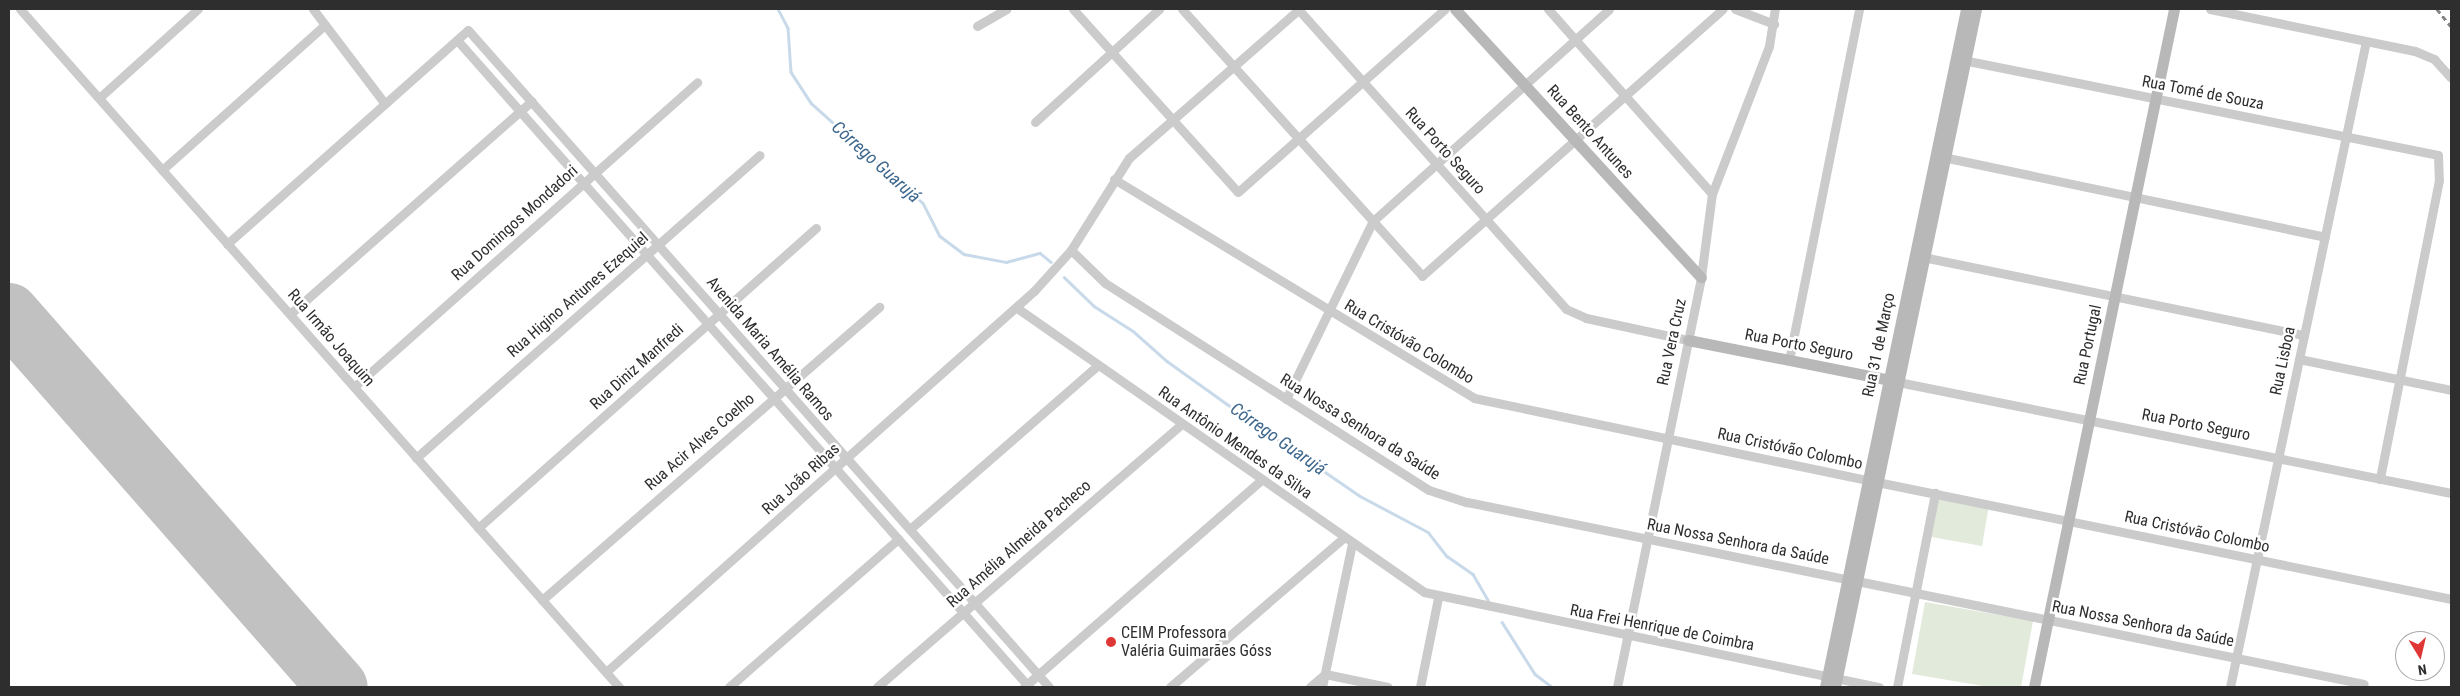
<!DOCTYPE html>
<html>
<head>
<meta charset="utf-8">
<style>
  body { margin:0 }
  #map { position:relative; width:2460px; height:696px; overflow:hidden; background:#fff; font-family:"Roboto Condensed",sans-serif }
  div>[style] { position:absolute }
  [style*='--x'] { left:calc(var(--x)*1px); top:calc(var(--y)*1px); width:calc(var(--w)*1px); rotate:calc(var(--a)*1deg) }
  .green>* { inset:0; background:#e2ebdb }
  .stream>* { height:2.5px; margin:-1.25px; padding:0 1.25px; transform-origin:1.25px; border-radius:1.25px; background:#c8daea }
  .runway>* { height:60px; margin:-30px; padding:0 30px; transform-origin:30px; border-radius:30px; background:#c1c1c1 }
  .street>* { height:9px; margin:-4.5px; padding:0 4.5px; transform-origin:4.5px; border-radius:4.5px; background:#cbcbcb }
  .secondary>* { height:11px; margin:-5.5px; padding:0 5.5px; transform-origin:5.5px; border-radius:5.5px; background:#b8b8b8 }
  .rail>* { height:2.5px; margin-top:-1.25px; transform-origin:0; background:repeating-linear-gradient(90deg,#838383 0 5px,transparent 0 9px) }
  .dots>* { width:14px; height:14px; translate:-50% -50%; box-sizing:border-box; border:2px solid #fff; border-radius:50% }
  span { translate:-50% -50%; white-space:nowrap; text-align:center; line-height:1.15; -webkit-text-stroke:5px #fff; paint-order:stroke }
  .street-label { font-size:16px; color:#2e2e2e }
  .poi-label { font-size:16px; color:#2e2e2e }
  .left { translate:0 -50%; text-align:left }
  .water-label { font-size:18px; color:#3e688d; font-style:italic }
  .frame { position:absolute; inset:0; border:10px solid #2e2e2e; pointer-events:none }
  .north { position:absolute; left:2395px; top:631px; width:50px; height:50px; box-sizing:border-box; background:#fff; border:1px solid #ababab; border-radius:50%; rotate:171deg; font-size:14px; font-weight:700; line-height:20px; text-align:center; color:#2e2e2e }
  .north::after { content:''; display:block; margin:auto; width:18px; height:22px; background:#df3735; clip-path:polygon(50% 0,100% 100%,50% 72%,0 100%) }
</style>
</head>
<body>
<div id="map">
  <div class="green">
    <div style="clip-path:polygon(1935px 493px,1989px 505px,1982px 546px,1926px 536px)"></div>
    <div style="clip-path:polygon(1925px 602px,2033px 621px,2021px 687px,1989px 687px,1912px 674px)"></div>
  </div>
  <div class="stream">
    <div style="--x:778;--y:9;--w:21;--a:62"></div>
    <div style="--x:788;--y:28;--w:44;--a:86.1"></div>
    <div style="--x:791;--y:72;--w:37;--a:57"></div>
    <div style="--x:811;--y:103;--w:150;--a:41.8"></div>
    <div style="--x:923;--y:203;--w:37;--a:63"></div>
    <div style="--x:940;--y:236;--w:30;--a:37"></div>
    <div style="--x:964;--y:254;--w:43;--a:10.8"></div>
    <div style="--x:1006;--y:262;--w:35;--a:-15"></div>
    <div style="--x:1040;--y:253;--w:14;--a:39"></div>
    <div style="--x:1064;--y:277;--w:42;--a:44"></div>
    <div style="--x:1094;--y:306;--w:46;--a:32.7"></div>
    <div style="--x:1133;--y:331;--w:45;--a:41.4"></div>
    <div style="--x:1167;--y:361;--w:100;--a:35.6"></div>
    <div style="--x:1248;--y:419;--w:136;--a:34.5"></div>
    <div style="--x:1360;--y:496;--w:77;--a:27.9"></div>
    <div style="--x:1428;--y:532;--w:31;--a:52"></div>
    <div style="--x:1447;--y:556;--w:32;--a:35"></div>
    <div style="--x:1473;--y:574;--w:30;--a:60"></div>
    <div style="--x:1502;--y:622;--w:62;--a:57.6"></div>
    <div style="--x:1535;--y:674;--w:21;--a:37"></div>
  </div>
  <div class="runway">
    <div style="--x:9;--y:313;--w:498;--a:48.7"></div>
  </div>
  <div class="street">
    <div style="--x:20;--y:9;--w:905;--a:48.54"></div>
    <div style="--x:313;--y:9;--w:119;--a:52.8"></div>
    <div style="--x:1073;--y:9;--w:246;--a:48"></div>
    <div style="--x:1238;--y:192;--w:276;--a:-41.5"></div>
    <div style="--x:1182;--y:9;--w:359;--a:48"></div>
    <div style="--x:1422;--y:276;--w:402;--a:-41.6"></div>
    <div style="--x:1298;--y:9;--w:402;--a:48.2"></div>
    <div style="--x:1566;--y:309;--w:22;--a:24"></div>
    <div style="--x:1586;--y:318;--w:104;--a:12.2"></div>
    <div style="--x:1548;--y:9;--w:247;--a:48.4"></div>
    <div style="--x:1735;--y:9;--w:42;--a:21"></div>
    <div style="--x:2210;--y:9;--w:209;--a:11.6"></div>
    <div style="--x:2415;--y:51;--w:21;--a:23"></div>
    <div style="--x:2434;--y:59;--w:25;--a:48"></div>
    <div style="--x:977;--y:26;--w:34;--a:-30"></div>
    <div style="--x:457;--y:40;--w:864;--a:48.52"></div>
    <div style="--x:1963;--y:60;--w:484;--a:11.3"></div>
    <div style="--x:2438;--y:155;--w:25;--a:88"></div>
    <div style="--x:2439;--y:180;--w:305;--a:101.2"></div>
    <div style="--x:99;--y:98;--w:133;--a:-42"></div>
    <div style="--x:1035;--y:122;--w:168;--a:-42.3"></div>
    <div style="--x:1943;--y:157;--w:390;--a:11.8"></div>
    <div style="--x:162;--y:170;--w:218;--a:-41.7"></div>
    <div style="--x:1114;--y:179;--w:421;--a:31.3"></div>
    <div style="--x:1474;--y:398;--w:402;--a:11.8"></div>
    <div style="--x:227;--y:244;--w:322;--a:-41.6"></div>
    <div style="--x:468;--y:30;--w:877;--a:48.51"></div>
    <div style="--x:1071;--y:250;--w:47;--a:44.1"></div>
    <div style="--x:1105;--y:283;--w:384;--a:32.6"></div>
    <div style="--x:1429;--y:490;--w:40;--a:18"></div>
    <div style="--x:1467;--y:502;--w:388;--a:11.5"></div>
    <div style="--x:1923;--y:257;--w:389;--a:11.6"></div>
    <div style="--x:1017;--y:308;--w:496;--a:34.9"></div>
    <div style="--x:1424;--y:592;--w:465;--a:11.8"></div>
    <div style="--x:290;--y:314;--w:322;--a:-41.4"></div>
    <div style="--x:2299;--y:359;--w:155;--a:11.5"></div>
    <div style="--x:1789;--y:360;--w:358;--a:-78.7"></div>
    <div style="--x:1898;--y:382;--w:564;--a:11.35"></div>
    <div style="--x:354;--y:387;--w:459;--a:-41.6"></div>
    <div style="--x:1286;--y:399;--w:198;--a:-64"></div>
    <div style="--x:1373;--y:221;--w:317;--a:-41.9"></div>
    <div style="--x:416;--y:458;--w:458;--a:-41.4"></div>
    <div style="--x:1877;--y:482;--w:586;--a:11.52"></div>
    <div style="--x:478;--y:528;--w:452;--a:-41.6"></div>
    <div style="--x:910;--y:529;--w:249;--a:-41.1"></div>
    <div style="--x:1857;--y:581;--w:517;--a:11.48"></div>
    <div style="--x:542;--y:600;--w:447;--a:-41"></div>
    <div style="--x:606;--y:672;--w:573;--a:-41.68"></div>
    <div style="--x:1034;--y:291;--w:55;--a:-47.9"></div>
    <div style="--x:1071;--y:250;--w:109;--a:-57.8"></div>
    <div style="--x:1129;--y:158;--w:226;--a:-41.2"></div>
    <div style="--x:729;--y:687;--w:225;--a:-41.2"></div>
    <div style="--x:877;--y:687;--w:403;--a:-40.8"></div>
    <div style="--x:1024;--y:687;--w:315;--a:-41.1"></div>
    <div style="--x:1170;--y:687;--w:228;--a:-40.7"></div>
    <div style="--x:1310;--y:687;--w:20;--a:-41"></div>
    <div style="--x:1325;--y:674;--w:64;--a:11.7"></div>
    <div style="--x:1322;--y:687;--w:146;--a:-78.2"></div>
    <div style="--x:1420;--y:687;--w:91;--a:-78.6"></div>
    <div style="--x:1617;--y:687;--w:419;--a:-78.4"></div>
    <div style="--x:1701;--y:277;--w:84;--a:-82.5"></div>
    <div style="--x:1712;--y:194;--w:159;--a:-68.9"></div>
    <div style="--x:1769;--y:46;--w:37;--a:-81"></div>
    <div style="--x:1897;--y:687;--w:198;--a:-78.9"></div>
    <div style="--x:2230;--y:687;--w:660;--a:-78.11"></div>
  </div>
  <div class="secondary">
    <div style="--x:1455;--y:9;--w:364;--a:47.5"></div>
    <div style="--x:1688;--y:340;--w:211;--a:11.2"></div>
    <div style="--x:1825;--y:687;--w:693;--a:-78.25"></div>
    <div style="--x:1835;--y:687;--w:693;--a:-78.25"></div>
    <div style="--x:2034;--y:687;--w:692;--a:-78.33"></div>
  </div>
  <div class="rail">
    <div style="--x:2437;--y:9;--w:22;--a:51"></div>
  </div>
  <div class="dots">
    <div style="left:1111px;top:642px;background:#df3735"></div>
  </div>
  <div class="street-label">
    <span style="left:2203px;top:93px;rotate:11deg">Rua Tomé de Souza</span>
    <span style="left:1590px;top:132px;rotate:48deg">Rua Bento Antunes</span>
    <span style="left:1445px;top:151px;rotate:48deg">Rua Porto Seguro</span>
    <span style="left:515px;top:223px;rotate:-42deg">Rua Domingos Mondadori</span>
    <span style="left:578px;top:295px;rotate:-41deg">Rua Higino Antunes Ezequiel</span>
    <span style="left:331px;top:338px;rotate:49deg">Rua Irmão Joaquim</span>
    <span style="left:1409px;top:342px;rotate:31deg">Rua Cristóvão Colombo</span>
    <span style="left:1672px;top:342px;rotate:-78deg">Rua Vera Cruz</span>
    <span style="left:1799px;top:345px;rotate:11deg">Rua Porto Seguro</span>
    <span style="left:1879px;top:345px;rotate:-78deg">Rua 31 de Março</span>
    <span style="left:2088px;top:345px;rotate:-78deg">Rua Portugal</span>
    <span style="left:770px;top:349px;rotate:49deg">Avenida Maria Amélia Ramos</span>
    <span style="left:2283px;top:361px;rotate:-78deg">Rua Lisboa</span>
    <span style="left:637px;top:367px;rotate:-42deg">Rua Diniz Manfredi</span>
    <span style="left:2196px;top:425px;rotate:11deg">Rua Porto Seguro</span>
    <span style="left:1360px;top:427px;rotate:32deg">Rua Nossa Senhora da Saúde</span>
    <span style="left:700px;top:442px;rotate:-41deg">Rua Acir Alves Coelho</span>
    <span style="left:1235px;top:443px;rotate:35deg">Rua Antônio Mendes da Silva</span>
    <span style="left:1790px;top:449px;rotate:12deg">Rua Cristóvão Colombo</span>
    <span style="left:801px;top:479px;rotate:-42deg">Rua João Ribas</span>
    <span style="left:2197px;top:532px;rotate:12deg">Rua Cristóvão Colombo</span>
    <span style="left:1738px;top:542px;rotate:11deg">Rua Nossa Senhora da Saúde</span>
    <span style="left:1019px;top:544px;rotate:-41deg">Rua Amélia Almeida Pacheco</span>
    <span style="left:2143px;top:624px;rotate:11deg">Rua Nossa Senhora da Saúde</span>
    <span style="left:1662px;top:628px;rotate:11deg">Rua Frei Henrique de Coimbra</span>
  </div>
  <div class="poi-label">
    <span class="left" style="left:1121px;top:642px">CEIM Professora<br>Valéria Guimarães Góss</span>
  </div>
  <div class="water-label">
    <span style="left:876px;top:162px;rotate:42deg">Córrego Guarujá</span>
    <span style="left:1278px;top:439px;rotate:35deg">Córrego Guarujá</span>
  </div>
  <div class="frame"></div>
  <div class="north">N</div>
</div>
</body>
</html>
